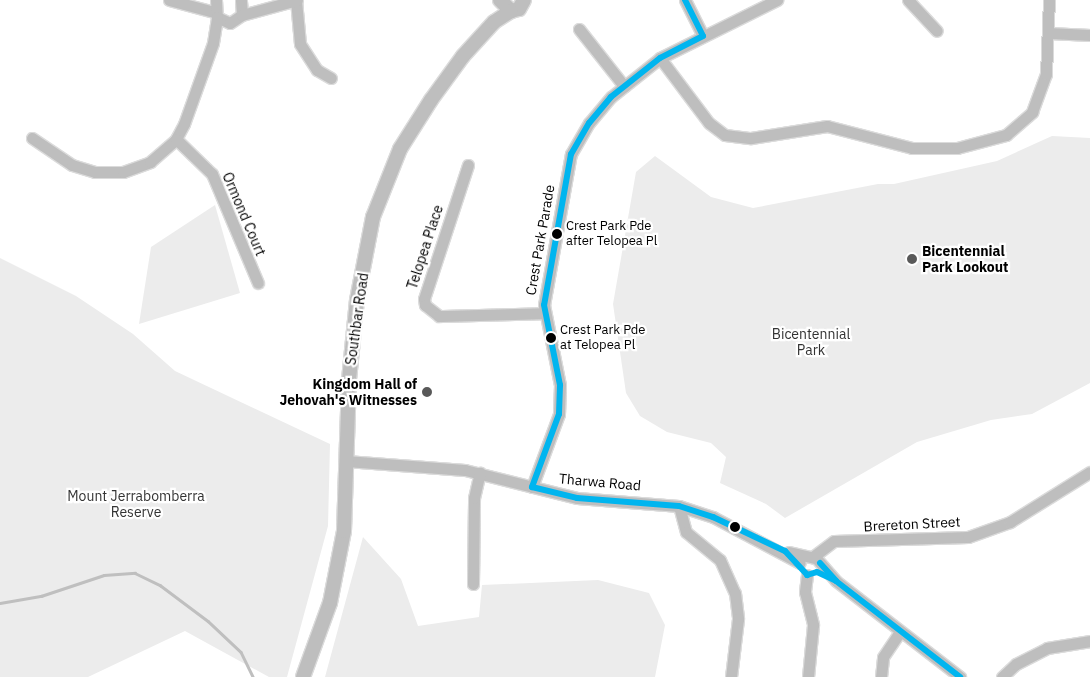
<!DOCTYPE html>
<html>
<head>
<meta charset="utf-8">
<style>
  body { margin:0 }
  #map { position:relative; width:1090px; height:677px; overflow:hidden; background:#fff; font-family:"IBM Plex Sans",sans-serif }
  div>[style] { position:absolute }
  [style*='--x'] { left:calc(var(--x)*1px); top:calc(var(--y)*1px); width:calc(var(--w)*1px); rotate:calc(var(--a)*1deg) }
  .green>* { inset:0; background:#ececec }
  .stream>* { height:2.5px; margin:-1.25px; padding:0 1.25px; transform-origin:1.25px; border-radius:1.25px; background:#bfbfbf }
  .roads { filter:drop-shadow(1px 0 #dbdbdb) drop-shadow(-1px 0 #dbdbdb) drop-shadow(0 1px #dbdbdb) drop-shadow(0 -1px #dbdbdb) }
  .minor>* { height:11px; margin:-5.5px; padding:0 5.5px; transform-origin:5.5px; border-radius:5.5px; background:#bebebe }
  .major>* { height:14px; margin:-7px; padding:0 7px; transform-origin:7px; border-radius:7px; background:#bebebe }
  .bus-1>* { height:6px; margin:-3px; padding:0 3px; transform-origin:3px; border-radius:3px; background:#00b5ef }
  .dots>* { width:14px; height:14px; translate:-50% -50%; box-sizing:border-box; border:2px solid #fff; border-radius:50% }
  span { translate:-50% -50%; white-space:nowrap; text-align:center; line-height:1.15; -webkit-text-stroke:4.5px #fff; paint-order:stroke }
  .bus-label { font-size:13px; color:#000 }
  .left { translate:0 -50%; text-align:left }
  .street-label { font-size:14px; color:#000 }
  .poi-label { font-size:14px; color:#000; font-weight:700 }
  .right { translate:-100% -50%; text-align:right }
  .park-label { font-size:14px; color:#333 }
</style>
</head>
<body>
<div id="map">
  <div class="green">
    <div style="clip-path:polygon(1052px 136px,1090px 138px,1090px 383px,1032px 414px,991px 420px,917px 442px,785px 518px,766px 504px,720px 483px,726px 457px,711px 443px,667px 432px,640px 416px,626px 393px,613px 304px,636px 172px,655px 156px,711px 197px,753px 208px,878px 184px,894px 184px,997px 161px)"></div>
    <div style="clip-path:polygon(215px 205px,240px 293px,139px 324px,151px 247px)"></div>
    <div style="clip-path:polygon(0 258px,76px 296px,133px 334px,175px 371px,330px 444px,328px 526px,287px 677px,269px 677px,185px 631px,88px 677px,0 677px)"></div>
    <div style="clip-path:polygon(363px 537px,401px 579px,418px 626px,479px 617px,482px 585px,598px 580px,649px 593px,665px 625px,655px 677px,325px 677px)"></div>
  </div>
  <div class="stream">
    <div style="--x:0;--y:603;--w:42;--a:-9.7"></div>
    <div style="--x:41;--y:596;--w:66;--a:-18.4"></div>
    <div style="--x:104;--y:575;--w:31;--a:-4"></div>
    <div style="--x:135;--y:573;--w:28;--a:26"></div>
    <div style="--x:160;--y:585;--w:60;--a:36.9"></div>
    <div style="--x:208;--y:621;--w:45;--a:43.2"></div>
    <div style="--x:241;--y:652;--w:28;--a:64"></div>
  </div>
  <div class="roads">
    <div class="minor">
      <div style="--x:169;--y:0;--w:47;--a:14.9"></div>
      <div style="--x:216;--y:0;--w:17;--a:87"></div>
      <div style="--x:217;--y:17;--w:14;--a:25"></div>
      <div style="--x:230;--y:23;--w:14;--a:-34"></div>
      <div style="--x:242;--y:15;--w:15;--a:-94"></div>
      <div style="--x:296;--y:0;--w:44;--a:84.8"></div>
      <div style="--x:300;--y:44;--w:31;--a:57"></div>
      <div style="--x:317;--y:70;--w:16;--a:30"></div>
      <div style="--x:685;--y:0;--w:40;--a:63.4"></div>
      <div style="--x:908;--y:0;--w:42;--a:46.9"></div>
      <div style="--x:242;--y:15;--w:57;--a:-15.3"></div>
      <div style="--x:579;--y:29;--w:73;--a:51.7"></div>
      <div style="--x:1049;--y:33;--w:41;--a:2.8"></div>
      <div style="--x:660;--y:58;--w:81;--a:53"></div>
      <div style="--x:709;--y:123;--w:20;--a:37"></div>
      <div style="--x:725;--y:135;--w:26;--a:7"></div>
      <div style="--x:751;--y:138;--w:77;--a:-9"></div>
      <div style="--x:827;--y:126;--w:88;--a:14.5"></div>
      <div style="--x:912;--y:148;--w:45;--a:0"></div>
      <div style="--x:957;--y:148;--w:51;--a:-14.9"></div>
      <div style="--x:1006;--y:135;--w:35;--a:-41"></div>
      <div style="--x:1032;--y:112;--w:40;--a:-69.8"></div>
      <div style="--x:1046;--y:74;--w:74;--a:-87.7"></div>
      <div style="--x:32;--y:138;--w:48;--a:34"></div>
      <div style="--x:72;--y:165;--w:24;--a:17"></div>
      <div style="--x:95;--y:172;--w:28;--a:0"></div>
      <div style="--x:123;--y:172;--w:29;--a:-20"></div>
      <div style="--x:150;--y:162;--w:35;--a:-41"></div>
      <div style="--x:176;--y:139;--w:17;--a:-62"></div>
      <div style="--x:184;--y:124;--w:86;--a:-70.3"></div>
      <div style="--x:213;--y:43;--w:26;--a:-81"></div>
      <div style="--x:176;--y:139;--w:50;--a:44.2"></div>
      <div style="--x:212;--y:174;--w:118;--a:67.1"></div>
      <div style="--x:468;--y:165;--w:141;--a:108.2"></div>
      <div style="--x:424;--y:299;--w:6;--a:81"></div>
      <div style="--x:425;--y:305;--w:18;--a:38"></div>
      <div style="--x:439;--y:316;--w:106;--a:-1.6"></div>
      <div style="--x:346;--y:461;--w:119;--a:4.3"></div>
      <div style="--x:465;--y:470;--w:115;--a:14"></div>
      <div style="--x:577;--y:498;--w:102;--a:4.5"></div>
      <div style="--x:679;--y:506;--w:36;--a:18"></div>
      <div style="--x:713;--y:517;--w:98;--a:27.9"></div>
      <div style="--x:532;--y:487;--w:78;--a:-69.7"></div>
      <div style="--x:559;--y:414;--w:29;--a:-88"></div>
      <div style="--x:560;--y:385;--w:82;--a:-101.3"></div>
      <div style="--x:544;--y:305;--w:153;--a:-79.9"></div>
      <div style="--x:571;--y:154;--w:36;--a:-60"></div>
      <div style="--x:589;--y:123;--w:34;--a:-50"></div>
      <div style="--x:611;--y:97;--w:63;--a:-38.5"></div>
      <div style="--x:660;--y:58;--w:131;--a:-26.4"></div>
      <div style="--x:679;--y:506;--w:27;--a:75"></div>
      <div style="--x:686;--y:532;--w:44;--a:39.5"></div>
      <div style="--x:720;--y:560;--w:36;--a:66"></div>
      <div style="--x:735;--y:593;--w:26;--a:83"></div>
      <div style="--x:738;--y:619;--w:58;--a:96.9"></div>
      <div style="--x:789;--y:552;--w:28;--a:13"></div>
      <div style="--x:816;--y:558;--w:30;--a:49"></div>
      <div style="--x:836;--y:581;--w:157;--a:37.7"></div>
      <div style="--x:814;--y:556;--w:25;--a:-37"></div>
      <div style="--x:834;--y:541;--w:134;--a:-1.7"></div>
      <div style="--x:968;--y:537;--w:45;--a:-19.7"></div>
      <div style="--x:1010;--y:522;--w:94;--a:-32"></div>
      <div style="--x:807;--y:575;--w:17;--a:97"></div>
      <div style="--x:805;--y:592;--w:34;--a:76"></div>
      <div style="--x:813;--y:625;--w:52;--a:95.5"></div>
      <div style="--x:473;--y:584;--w:86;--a:-89.3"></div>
      <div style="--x:474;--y:498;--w:26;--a:-77"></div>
      <div style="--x:881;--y:677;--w:20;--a:-84"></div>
      <div style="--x:883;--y:657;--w:30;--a:-56"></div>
      <div style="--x:1002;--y:677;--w:19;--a:-43"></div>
      <div style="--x:1016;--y:664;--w:35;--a:-27"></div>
      <div style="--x:1047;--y:648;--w:44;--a:-9.2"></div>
    </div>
    <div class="major">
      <div style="--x:500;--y:0;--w:16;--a:45"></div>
      <div style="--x:511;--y:11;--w:8;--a:-14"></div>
      <div style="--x:519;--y:9;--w:10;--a:-61"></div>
      <div style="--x:303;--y:677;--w:79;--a:-70"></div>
      <div style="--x:330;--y:603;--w:73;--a:-79"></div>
      <div style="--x:344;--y:531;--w:151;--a:-88.1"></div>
      <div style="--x:349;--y:380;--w:80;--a:-84.3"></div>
      <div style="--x:357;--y:300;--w:85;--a:-79.1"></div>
      <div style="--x:373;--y:217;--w:73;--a:-68.3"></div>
      <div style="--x:400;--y:149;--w:58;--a:-57.7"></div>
      <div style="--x:431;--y:100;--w:54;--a:-54"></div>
      <div style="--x:463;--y:56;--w:46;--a:-47.6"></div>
      <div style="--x:494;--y:22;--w:20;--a:-33"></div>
    </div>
  </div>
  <div class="bus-1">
    <div style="--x:685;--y:0;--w:40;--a:63.4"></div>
    <div style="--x:703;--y:36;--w:48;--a:152.9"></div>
    <div style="--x:660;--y:58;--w:63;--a:141.5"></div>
    <div style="--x:611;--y:97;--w:34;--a:130"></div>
    <div style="--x:589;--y:123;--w:36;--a:120"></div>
    <div style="--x:571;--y:154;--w:153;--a:100.1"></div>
    <div style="--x:544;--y:305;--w:82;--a:78.7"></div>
    <div style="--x:560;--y:385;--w:29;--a:92"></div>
    <div style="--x:559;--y:414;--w:78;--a:110.3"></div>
    <div style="--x:532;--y:487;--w:46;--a:13.7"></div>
    <div style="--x:577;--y:498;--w:102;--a:4.5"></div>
    <div style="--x:679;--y:506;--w:36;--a:18"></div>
    <div style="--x:713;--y:517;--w:80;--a:25.3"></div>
    <div style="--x:785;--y:551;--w:33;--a:47"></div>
    <div style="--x:807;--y:575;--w:10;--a:-17"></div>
    <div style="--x:817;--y:572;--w:21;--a:25"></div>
    <div style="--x:820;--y:563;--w:24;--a:48"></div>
    <div style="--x:836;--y:581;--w:157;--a:37.7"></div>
  </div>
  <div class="dots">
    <div style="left:557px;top:234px;background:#000"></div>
    <div style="left:912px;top:259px;background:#595959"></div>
    <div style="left:551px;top:338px;background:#000"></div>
    <div style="left:427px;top:392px;background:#595959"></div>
    <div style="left:735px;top:527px;background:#000"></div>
  </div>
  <div class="bus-label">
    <span class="left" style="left:566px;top:234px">Crest Park Pde<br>after Telopea Pl</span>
    <span class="left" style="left:560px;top:338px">Crest Park Pde<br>at Telopea Pl</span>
  </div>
  <div class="street-label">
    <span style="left:244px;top:214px;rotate:67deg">Ormond Court</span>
    <span style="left:540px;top:240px;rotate:-80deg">Crest Park Parade</span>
    <span style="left:425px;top:247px;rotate:-72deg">Telopea Place</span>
    <span style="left:357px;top:319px;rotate:-82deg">Southbar Road</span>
    <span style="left:600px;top:482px;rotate:5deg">Tharwa Road</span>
    <span style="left:912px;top:524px;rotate:-3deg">Brereton Street</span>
  </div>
  <div class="poi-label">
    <span class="left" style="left:922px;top:259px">Bicentennial<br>Park Lookout</span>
    <span class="right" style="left:417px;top:392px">Kingdom Hall of<br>Jehovah's Witnesses</span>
  </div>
  <div class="park-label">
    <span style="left:811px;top:342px">Bicentennial<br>Park</span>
    <span style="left:136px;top:504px">Mount Jerrabomberra<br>Reserve</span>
  </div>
</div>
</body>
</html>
